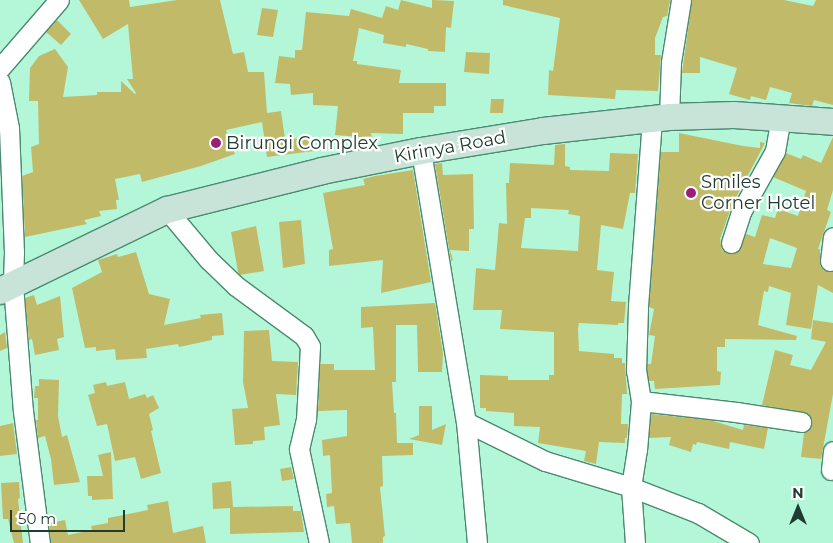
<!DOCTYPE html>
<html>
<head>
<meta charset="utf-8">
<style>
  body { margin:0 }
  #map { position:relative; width:833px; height:543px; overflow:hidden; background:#b4f7d8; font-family:Montserrat,sans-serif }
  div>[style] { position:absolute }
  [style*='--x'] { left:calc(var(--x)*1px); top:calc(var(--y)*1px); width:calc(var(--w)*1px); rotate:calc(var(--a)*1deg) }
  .building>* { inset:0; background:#c1bb69 }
  .roads { filter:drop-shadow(1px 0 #4a8a70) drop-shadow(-1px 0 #4a8a70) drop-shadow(0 1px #4a8a70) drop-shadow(0 -1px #4a8a70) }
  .street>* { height:19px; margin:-9.5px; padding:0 9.5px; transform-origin:9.5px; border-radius:9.5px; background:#fff }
  .secondary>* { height:26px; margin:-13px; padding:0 13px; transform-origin:13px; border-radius:13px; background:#c8e4d9 }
  .dots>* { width:14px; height:14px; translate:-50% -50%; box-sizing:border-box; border:2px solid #fff; border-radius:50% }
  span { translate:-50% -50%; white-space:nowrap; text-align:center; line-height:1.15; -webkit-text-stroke:4.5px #fff; paint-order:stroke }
  .poi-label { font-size:18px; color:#203b2f }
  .left { translate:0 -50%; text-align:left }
  .street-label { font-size:18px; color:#203b2f }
  .north { position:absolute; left:773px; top:483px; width:50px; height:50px; -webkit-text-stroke:4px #fff; paint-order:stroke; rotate:0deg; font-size:14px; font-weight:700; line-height:20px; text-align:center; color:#203b2f }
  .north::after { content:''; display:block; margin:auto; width:18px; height:22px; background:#203b2f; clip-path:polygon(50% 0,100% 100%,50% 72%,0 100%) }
  .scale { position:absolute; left:10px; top:510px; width:115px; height:22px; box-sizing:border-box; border:2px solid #203b2f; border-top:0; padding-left:6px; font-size:15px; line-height:18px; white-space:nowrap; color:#203b2f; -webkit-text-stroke:4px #fff; paint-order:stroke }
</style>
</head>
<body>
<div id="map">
  <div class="building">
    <div style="clip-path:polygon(79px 0,129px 0,130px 7px,177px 0,220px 0,233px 54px,244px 52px,248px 72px,264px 72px,267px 113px,281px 111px,285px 139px,314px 138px,314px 151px,267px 157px,262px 122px,226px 130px,235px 154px,201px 166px,142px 182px,140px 174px,115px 179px,119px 200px,116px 200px,117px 209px,99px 211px,101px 216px,84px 220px,87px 224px,25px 237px,22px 176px,33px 172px,31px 147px,39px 144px,38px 101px,29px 101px,30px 68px,39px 56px,55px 49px,68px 67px,63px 97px,97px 95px,97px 92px,121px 92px,121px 81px,135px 94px,136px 93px,127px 79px,133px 79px,128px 24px,103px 39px)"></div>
    <div style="clip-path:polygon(401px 0,432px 8px,432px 0,454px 1px,451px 28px,446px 27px,445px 52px,428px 51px,428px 49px,406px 44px,406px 47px,383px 43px,384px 35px,359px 28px,353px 61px,357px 61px,357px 64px,401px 70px,399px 83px,446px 83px,446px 106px,434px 106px,434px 113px,403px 113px,403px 134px,371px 133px,372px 138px,335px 135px,338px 106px,313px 105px,313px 93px,291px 95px,290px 84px,275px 83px,279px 56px,295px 58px,295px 50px,302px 50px,306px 12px,349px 16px,351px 9px,382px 18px,386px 6px,398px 10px)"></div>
    <div style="clip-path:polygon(503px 0,670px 0,667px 16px,663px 17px,655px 38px,655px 55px,661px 55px,658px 91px,616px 90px,615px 99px,548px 95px,549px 70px,553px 71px,560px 18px,503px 5px)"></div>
    <div style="clip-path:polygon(692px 0,784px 0,813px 6px,816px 0,833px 0,833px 105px,814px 100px,812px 106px,789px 103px,792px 93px,770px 87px,766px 100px,751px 96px,750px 100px,729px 94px,737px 68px,700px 57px,700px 73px,682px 73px)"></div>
    <div style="clip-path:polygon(262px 8px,278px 10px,273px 37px,257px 35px)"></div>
    <div style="clip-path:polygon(57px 20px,71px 34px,61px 45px,46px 32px)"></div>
    <div style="clip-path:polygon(466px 52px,490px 53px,489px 74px,464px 72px)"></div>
    <div style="clip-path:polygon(491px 99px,504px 99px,503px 113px,490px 113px)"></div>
    <div style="clip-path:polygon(evenodd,679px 133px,743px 146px,760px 148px,760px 142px,765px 143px,732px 205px,720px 239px,722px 250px,733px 254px,741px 247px,746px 234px,755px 237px,762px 215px,775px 218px,778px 209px,798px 216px,806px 191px,773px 177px,786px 153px,801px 159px,803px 155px,821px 163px,833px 137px,833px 190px,827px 210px,831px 212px,818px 249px,820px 249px,820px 266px,824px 270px,833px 272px,833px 293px,818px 285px,811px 329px,786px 325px,791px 293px,769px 286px,768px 292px,764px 291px,758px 325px,797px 336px,796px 340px,725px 339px,725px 347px,717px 347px,717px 371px,721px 372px,720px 385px,655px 389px,654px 381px,649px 381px,647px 370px,647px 364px,651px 364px,655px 336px,649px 335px,654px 309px,649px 307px,661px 152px,679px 152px,679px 133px,770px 238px,797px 248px,791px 268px,763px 264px,770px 238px)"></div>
    <div style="clip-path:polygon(evenodd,565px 144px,565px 166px,570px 167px,570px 170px,609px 171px,610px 153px,638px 154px,635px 193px,630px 193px,623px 229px,601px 225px,597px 270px,614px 272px,611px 301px,626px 302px,624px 323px,618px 323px,618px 325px,579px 323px,578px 329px,579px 351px,614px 354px,614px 358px,622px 358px,622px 363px,625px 363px,627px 394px,622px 394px,621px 424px,628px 424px,627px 438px,625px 438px,625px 443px,599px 442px,596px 464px,584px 461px,586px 451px,538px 443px,540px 427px,514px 426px,514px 413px,486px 411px,486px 408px,480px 408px,480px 375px,508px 376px,508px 380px,549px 380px,549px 375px,554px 375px,554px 332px,500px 329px,502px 310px,473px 310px,476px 268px,495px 270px,499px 223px,507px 224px,506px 183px,509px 183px,510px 163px,554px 165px,555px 145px,565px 144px,531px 208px,569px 210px,568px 214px,580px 216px,578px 251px,521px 248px,525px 218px,531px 218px,531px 208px)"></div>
    <div style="clip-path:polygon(442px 163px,443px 175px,473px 174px,474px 229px,469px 229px,469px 251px,450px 250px,453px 260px,451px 261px,435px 164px)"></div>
    <div style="clip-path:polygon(413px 170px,431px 282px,381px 293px,383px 260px,329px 266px,329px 250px,333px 249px,323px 193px,365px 185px,363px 179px,375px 176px)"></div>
    <div style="clip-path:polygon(301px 220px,305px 264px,283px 268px,279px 222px)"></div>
    <div style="clip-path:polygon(256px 226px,264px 271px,240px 275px,238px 272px,231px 232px)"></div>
    <div style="clip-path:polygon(136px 252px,149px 294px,170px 299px,164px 325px,201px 318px,200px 315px,222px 313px,224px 335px,212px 336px,212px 340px,179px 347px,178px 344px,146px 349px,147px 358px,116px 360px,115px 349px,96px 351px,96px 347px,85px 348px,72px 288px,102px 272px,98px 260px,117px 254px,118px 257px)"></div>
    <div style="clip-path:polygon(34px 295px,37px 305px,60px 296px,64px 337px,57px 339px,59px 350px,35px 355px,32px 339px,29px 340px,25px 298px)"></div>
    <div style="clip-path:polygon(435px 303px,443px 353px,442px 372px,418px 372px,417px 325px,396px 325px,396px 382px,392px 382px,394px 413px,396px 413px,397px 443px,413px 443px,413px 455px,382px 456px,383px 486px,380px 487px,385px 536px,383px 537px,383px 543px,352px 543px,350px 523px,336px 524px,334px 506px,327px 507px,326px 494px,332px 493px,330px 455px,323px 456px,322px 440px,347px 436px,347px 410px,318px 411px,320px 364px,334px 364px,334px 370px,375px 370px,373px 327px,361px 328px,361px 307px)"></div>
    <div style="clip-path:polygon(813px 320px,833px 323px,833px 394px,821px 459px,801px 457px,804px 433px,812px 424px,808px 414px,762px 405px,775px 350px,793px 355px,790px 365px,811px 370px,826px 342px,811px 339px)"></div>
    <div style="clip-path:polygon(269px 330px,272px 361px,298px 362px,296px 395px,276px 394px,280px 425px,264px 427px,265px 440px,253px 441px,253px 444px,235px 445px,232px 409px,248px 408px,243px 382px,244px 331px)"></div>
    <div style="clip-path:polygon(5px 332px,7px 348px,0 351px,0 335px)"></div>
    <div style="clip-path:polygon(39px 379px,59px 380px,58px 416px,62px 437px,67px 435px,80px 482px,54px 485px,51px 459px,45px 436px,38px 438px,36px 420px,38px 420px,38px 398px,34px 398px,35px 386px,39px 386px)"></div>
    <div style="clip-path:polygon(106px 382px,107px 386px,125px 382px,129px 399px,145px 394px,147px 398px,153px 395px,159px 408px,149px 414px,153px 430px,151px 431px,161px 473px,141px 479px,135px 457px,115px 461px,107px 424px,97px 426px,88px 395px,95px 393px,93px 385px)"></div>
    <div style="clip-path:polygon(419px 406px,432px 406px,432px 430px,446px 424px,442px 445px,409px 439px,419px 435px)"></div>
    <div style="clip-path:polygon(651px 414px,710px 420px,743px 430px,744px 425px,768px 428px,764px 449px,730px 442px,729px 449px,697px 442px,696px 445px,693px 444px,691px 452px,669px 445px,671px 437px,649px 438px)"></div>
    <div style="clip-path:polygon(13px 423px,17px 454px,0 456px,0 426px)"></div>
    <div style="clip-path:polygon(111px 452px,113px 499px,92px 500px,92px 496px,88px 496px,87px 476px,103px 476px,98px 455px)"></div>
    <div style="clip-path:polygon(291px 467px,294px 479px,282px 481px,280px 469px)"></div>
    <div style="clip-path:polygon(231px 481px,233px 507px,293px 506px,293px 511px,301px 511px,304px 532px,230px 534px,230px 508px,213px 509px,212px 483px)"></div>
    <div style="clip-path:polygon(19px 482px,20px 498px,18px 499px,23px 543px,14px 543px,8px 519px,3px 519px,1px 483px)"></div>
    <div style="clip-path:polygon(168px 501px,173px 533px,203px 526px,206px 543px,51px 543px,49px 523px,65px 520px,68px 535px,92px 530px,91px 526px,108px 523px,108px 518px,148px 510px,147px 505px)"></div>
  </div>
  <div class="roads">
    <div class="street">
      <div style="--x:0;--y:68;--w:90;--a:-49.1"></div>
      <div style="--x:0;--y:82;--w:47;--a:78.9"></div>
      <div style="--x:9;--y:128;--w:124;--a:87.7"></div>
      <div style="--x:14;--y:252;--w:33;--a:92"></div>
      <div style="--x:13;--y:285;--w:126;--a:85.5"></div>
      <div style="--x:23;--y:411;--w:133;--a:82.7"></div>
      <div style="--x:669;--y:117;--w:55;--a:-87.9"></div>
      <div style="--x:671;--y:62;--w:63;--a:-80.8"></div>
      <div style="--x:421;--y:151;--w:275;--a:80.6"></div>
      <div style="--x:466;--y:422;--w:121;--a:84.8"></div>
      <div style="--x:167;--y:210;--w:65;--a:50"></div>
      <div style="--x:209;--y:260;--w:37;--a:44"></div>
      <div style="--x:236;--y:286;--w:84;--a:36.3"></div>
      <div style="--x:304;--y:336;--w:12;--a:59"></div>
      <div style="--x:310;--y:346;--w:73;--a:93.1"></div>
      <div style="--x:306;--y:419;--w:31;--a:103"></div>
      <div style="--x:299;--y:449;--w:96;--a:78"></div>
      <div style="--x:731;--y:243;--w:35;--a:-72"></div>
      <div style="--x:742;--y:210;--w:68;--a:-60.8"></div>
      <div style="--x:775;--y:151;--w:35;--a:-80"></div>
      <div style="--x:830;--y:261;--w:24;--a:-83"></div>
      <div style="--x:641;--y:401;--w:96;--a:6.6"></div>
      <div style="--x:736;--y:412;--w:66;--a:8.7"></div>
      <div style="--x:466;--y:422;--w:88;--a:26.3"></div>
      <div style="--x:545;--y:461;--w:90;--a:16.8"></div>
      <div style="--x:631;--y:487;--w:72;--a:21.2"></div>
      <div style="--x:698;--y:513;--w:59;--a:30.5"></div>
      <div style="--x:831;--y:470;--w:19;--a:-84"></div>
      <div style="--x:635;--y:543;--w:56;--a:-94.1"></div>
      <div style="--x:631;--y:487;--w:37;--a:-81"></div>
      <div style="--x:637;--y:450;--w:49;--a:-85.3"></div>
      <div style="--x:641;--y:401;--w:30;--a:-99"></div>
      <div style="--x:636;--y:371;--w:65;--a:-88.2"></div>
      <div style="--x:638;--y:306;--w:189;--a:-85.7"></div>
    </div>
    <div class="secondary">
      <div style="--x:0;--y:291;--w:186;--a:-25.9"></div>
      <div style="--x:167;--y:210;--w:160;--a:-14.1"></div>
      <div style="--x:322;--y:171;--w:101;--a:-11.4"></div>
      <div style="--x:421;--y:151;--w:124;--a:-9.3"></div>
      <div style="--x:543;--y:131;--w:127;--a:-6.3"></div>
      <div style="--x:669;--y:117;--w:65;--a:-1.8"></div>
      <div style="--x:734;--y:115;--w:99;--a:4"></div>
    </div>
  </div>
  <div class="dots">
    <div style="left:216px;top:143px;background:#9d1f74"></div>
    <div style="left:691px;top:193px;background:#9d1f74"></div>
  </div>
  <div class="poi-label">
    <span class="left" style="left:226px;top:143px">Birungi Complex</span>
    <span class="left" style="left:701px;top:193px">Smiles<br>Corner Hotel</span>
  </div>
  <div class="street-label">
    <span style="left:450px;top:147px;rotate:-10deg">Kirinya Road</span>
  </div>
  <div class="north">N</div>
  <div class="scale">50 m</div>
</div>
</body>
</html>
